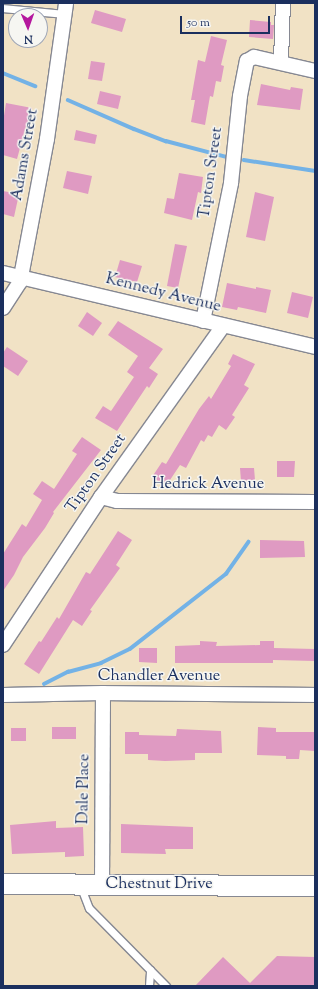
<!DOCTYPE html>
<html>
<head>
<meta charset="utf-8">
<style>
  body { margin:0 }
  #map { position:relative; width:318px; height:989px; overflow:hidden; background:#f1e2c5; font-family:"Sorts Mill Goudy",serif }
  div>[style] { position:absolute }
  [style*='--x'] { left:calc(var(--x)*1px); top:calc(var(--y)*1px); width:calc(var(--w)*1px); rotate:calc(var(--a)*1deg) }
  .stream>* { height:3.5px; margin:-1.75px; padding:0 1.75px; transform-origin:1.75px; border-radius:1.75px; background:#73b2e6 }
  .building>* { inset:0; background:#df9ac2 }
  .roads { filter:drop-shadow(1px 0 #868892) drop-shadow(-1px 0 #868892) drop-shadow(0 1px #868892) drop-shadow(0 -1px #868892) }
  .lane>* { height:7px; margin:-3.5px; padding:0 3.5px; transform-origin:3.5px; border-radius:3.5px; background:#fff }
  .street>* { height:14px; margin:-7px; padding:0 7px; transform-origin:7px; border-radius:7px; background:#fff }
  .secondary>* { height:20px; margin:-10px; padding:0 10px; transform-origin:10px; border-radius:10px; background:#fff }
  span { translate:-50% -50%; white-space:nowrap; text-align:center; line-height:1.15; -webkit-text-stroke:3px #f6f6f2; paint-order:stroke }
  .street-label { font-size:16px; color:#1b2f5e }
  .frame { position:absolute; inset:0; border:4px solid #1b2f5e; pointer-events:none }
  .north { position:absolute; left:8px; top:8px; width:40px; height:40px; box-sizing:border-box; background:#f6f6f2; border:1px solid #9ea6b7; border-radius:50%; rotate:178deg; font-size:11px; font-weight:700; line-height:16px; text-align:center; color:#1b2f5e }
  .north::after { content:''; display:block; margin:auto; width:14px; height:18px; background:#b5179e; clip-path:polygon(50% 0,100% 100%,50% 72%,0 100%) }
  .scale { position:absolute; left:180px; top:16px; width:90px; height:18px; box-sizing:border-box; border:2px solid #1b2f5e; border-top:0; padding-left:5px; font-size:12px; line-height:14px; white-space:nowrap; color:#1b2f5e; -webkit-text-stroke:3px #f6f6f2; paint-order:stroke }
</style>
</head>
<body>
<div id="map">
  <div class="stream">
    <div style="--x:3;--y:73;--w:35;--a:22"></div>
    <div style="--x:68;--y:100;--w:72;--a:23.7"></div>
    <div style="--x:134;--y:129;--w:34;--a:21"></div>
    <div style="--x:166;--y:141;--w:63;--a:14.7"></div>
    <div style="--x:244;--y:160;--w:72;--a:8.8"></div>
    <div style="--x:44;--y:684;--w:27;--a:-27"></div>
    <div style="--x:68;--y:672;--w:34;--a:-15"></div>
    <div style="--x:101;--y:663;--w:32;--a:-26"></div>
    <div style="--x:130;--y:649;--w:122;--a:-38"></div>
    <div style="--x:226;--y:574;--w:39;--a:-55"></div>
  </div>
  <div class="building">
    <div style="clip-path:polygon(95px 10px,126px 19px,122px 32px,91px 23px)"></div>
    <div style="clip-path:polygon(250px 20px,271px 22px,271px 25px,274px 25px,273px 39px,249px 37px)"></div>
    <div style="clip-path:polygon(211px 36px,227px 40px,221px 65px,224px 66px,221px 82px,216px 81px,213px 97px,210px 96px,205px 125px,191px 122px,195px 100px,191px 100px,198px 60px,205px 62px)"></div>
    <div style="clip-path:polygon(91px 61px,105px 63px,102px 81px,88px 79px)"></div>
    <div style="clip-path:polygon(261px 84px,290px 90px,291px 87px,303px 89px,300px 110px,257px 105px)"></div>
    <div style="clip-path:polygon(100px 91px,121px 96px,118px 109px,97px 104px)"></div>
    <div style="clip-path:polygon(6px 103px,32px 108px,29px 127px,26px 126px,17px 159px,3px 155px,3px 122px)"></div>
    <div style="clip-path:polygon(76px 130px,97px 135px,95px 144px,74px 140px)"></div>
    <div style="clip-path:polygon(67px 171px,92px 176px,88px 194px,63px 188px)"></div>
    <div style="clip-path:polygon(179px 173px,203px 177px,201px 193px,198px 192px,192px 220px,164px 213px,167px 198px,174px 199px)"></div>
    <div style="clip-path:polygon(3px 191px,19px 194px,14px 217px,3px 214px)"></div>
    <div style="clip-path:polygon(255px 192px,274px 197px,265px 241px,246px 237px)"></div>
    <div style="clip-path:polygon(175px 244px,187px 246px,178px 288px,167px 286px)"></div>
    <div style="clip-path:polygon(120px 260px,142px 266px,137px 282px,115px 277px)"></div>
    <div style="clip-path:polygon(227px 283px,256px 289px,256px 287px,271px 290px,266px 313px,238px 307px,237px 310px,222px 307px)"></div>
    <div style="clip-path:polygon(292px 292px,313px 297px,308px 318px,287px 313px)"></div>
    <div style="clip-path:polygon(87px 312px,102px 323px,93px 336px,78px 326px)"></div>
    <div style="clip-path:polygon(118px 321px,163px 349px,149px 368px,158px 374px,149px 388px,147px 386px,117px 431px,95px 418px,103px 406px,111px 411px,134px 377px,127px 372px,138px 356px,108px 335px)"></div>
    <div style="clip-path:polygon(7px 347px,28px 361px,18px 376px,3px 366px,3px 353px)"></div>
    <div style="clip-path:polygon(233px 354px,255px 364px,244px 385px,249px 388px,232px 415px,235px 417px,226px 430px,219px 425px,212px 437px,208px 435px,204px 442px,201px 440px,186px 468px,180px 465px,166px 486px,152px 477px,162px 462px,166px 464px,199px 409px,209px 396px,211px 399px,231px 366px,228px 364px)"></div>
    <div style="clip-path:polygon(82px 437px,101px 450px,53px 512px,54px 513px,45px 528px,23px 557px,14px 575px,3px 591px,3px 554px,22px 524px,26px 527px,42px 500px,33px 494px,42px 481px,54px 489px,77px 454px,72px 451px)"></div>
    <div style="clip-path:polygon(277px 461px,295px 461px,294px 477px,277px 477px)"></div>
    <div style="clip-path:polygon(240px 468px,254px 468px,255px 480px,241px 481px)"></div>
    <div style="clip-path:polygon(118px 531px,132px 540px,116px 565px,120px 568px,90px 610px,92px 611px,82px 626px,73px 620px,39px 674px,24px 664px,39px 641px,41px 642px,57px 617px,59px 619px,86px 572px,90px 574px)"></div>
    <div style="clip-path:polygon(260px 540px,304px 541px,305px 557px,260px 558px)"></div>
    <div style="clip-path:polygon(200px 641px,217px 642px,216px 646px,260px 645px,260px 641px,274px 641px,274px 648px,315px 649px,315px 661px,273px 660px,273px 663px,175px 663px,175px 646px,200px 645px)"></div>
    <div style="clip-path:polygon(139px 648px,157px 648px,157px 663px,139px 662px)"></div>
    <div style="clip-path:polygon(52px 727px,76px 727px,76px 739px,52px 739px)"></div>
    <div style="clip-path:polygon(258px 727px,276px 728px,276px 732px,315px 732px,315px 751px,300px 750px,299px 759px,286px 759px,286px 756px,257px 755px)"></div>
    <div style="clip-path:polygon(11px 728px,26px 728px,26px 741px,11px 741px)"></div>
    <div style="clip-path:polygon(177px 729px,221px 731px,222px 753px,195px 753px,195px 760px,165px 761px,148px 760px,148px 754px,125px 754px,125px 732px,139px 732px,139px 735px,176px 736px)"></div>
    <div style="clip-path:polygon(56px 821px,56px 828px,83px 827px,84px 856px,65px 857px,65px 852px,12px 854px,10px 825px)"></div>
    <div style="clip-path:polygon(121px 824px,193px 827px,193px 849px,165px 849px,166px 854px,121px 853px)"></div>
    <div style="clip-path:polygon(277px 956px,315px 957px,315px 986px,195px 986px,223px 957px,250px 983px)"></div>
  </div>
  <div class="roads">
    <div class="lane">
      <div style="--x:3;--y:8;--w:61;--a:5.6"></div>
      <div style="--x:80;--y:885;--w:25;--a:69"></div>
      <div style="--x:89;--y:908;--w:110;--a:45.4"></div>
      <div style="--x:149;--y:986;--w:16;--a:-86"></div>
    </div>
    <div class="street">
      <div style="--x:281;--y:62;--w:59;--a:-88.1"></div>
      <div style="--x:3;--y:273;--w:321;--a:13.3"></div>
      <div style="--x:3;--y:308;--w:31;--a:-57"></div>
      <div style="--x:20;--y:282;--w:146;--a:-79.3"></div>
      <div style="--x:47;--y:139;--w:137;--a:-82"></div>
      <div style="--x:203;--y:321;--w:141;--a:-78.5"></div>
      <div style="--x:231;--y:183;--w:87;--a:-84.1"></div>
      <div style="--x:240;--y:96;--w:36;--a:-79"></div>
      <div style="--x:247;--y:61;--w:8;--a:-30"></div>
      <div style="--x:254;--y:57;--w:63;--a:12.9"></div>
      <div style="--x:101;--y:497;--w:16;--a:14"></div>
      <div style="--x:117;--y:501;--w:198;--a:0.3"></div>
      <div style="--x:3;--y:645;--w:178;--a:-56.5"></div>
      <div style="--x:101;--y:497;--w:210;--a:-54.5"></div>
      <div style="--x:3;--y:695;--w:100;--a:-1.1"></div>
      <div style="--x:103;--y:693;--w:212;--a:0.5"></div>
      <div style="--x:102;--y:885;--w:192;--a:-89.7"></div>
    </div>
    <div class="secondary">
      <div style="--x:3;--y:884;--w:312;--a:0.4"></div>
    </div>
  </div>
  <div class="street-label">
    <span style="left:26px;top:155px;rotate:-80deg">Adams Street</span>
    <span style="left:212px;top:173px;rotate:-82deg">Tipton Street</span>
    <span style="left:163px;top:294px;rotate:14deg">Kennedy Avenue</span>
    <span style="left:97px;top:474px;rotate:-55deg">Tipton Street</span>
    <span style="left:208px;top:485px">Hedrick Avenue</span>
    <span style="left:159px;top:677px">Chandler Avenue</span>
    <span style="left:85px;top:789px;rotate:-89deg">Dale Place</span>
    <span style="left:159px;top:885px">Chestnut Drive</span>
  </div>
  <div class="frame"></div>
  <div class="north">N</div>
  <div class="scale">50 m</div>
</div>
</body>
</html>
